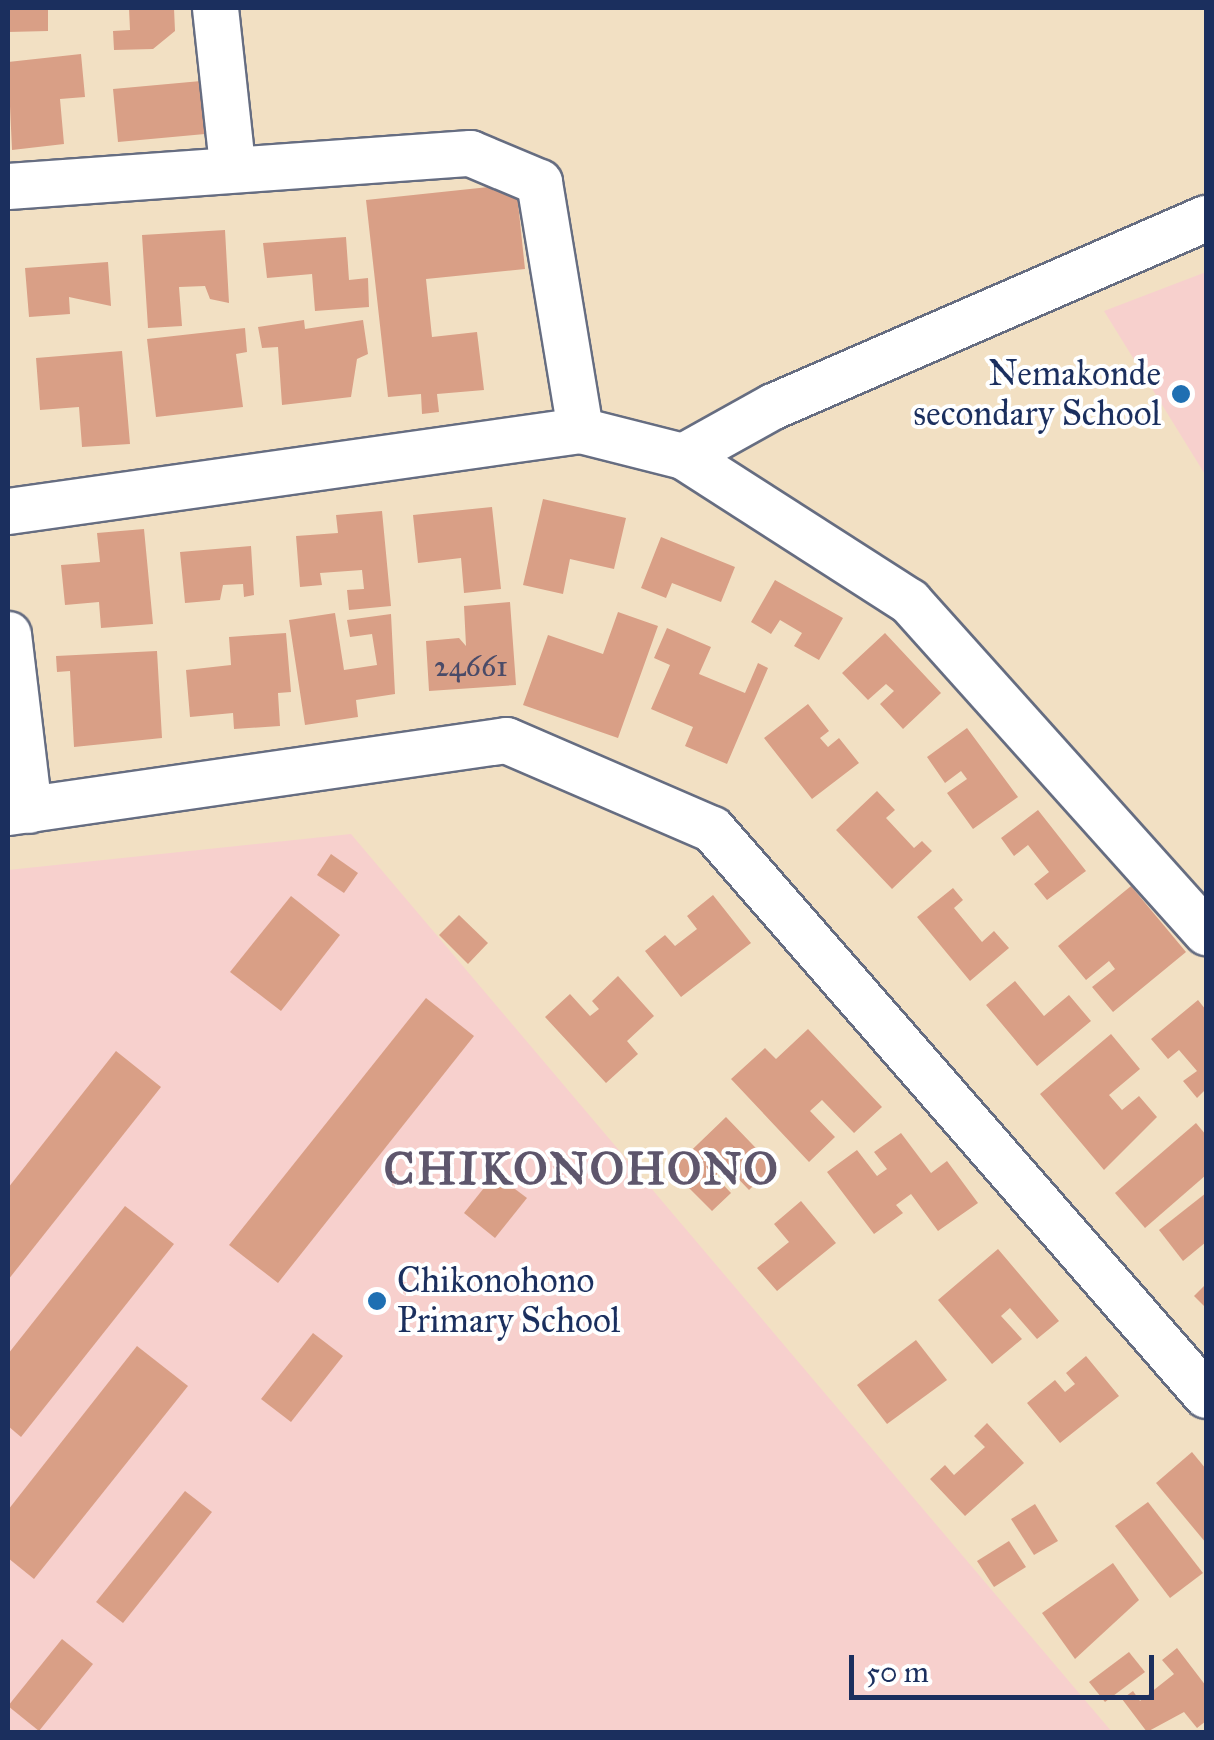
<!DOCTYPE html>
<html>
<head>
<meta charset="utf-8">
<style>
  body { margin:0 }
  #map { position:relative; width:1214px; height:1740px; overflow:hidden; background:#f2e0c3; font-family:"IM FELL Great Primer",serif }
  div>[style] { position:absolute }
  [style*='--x'] { left:calc(var(--x)*1px); top:calc(var(--y)*1px); width:calc(var(--w)*1px); rotate:calc(var(--a)*1deg) }
  .built>* { inset:0; background:#f7d0cd }
  .building>* { inset:0; background:#d99f86 }
  .roads { filter:drop-shadow(2px 0 #666d81) drop-shadow(-2px 0 #666d81) drop-shadow(0 2px #666d81) drop-shadow(0 -2px #666d81) }
  .minor>* { height:45px; margin:-22.5px; padding:0 22.5px; transform-origin:22.5px; border-radius:22.5px; background:#fff }
  .dots>* { width:28px; height:28px; translate:-50% -50%; box-sizing:border-box; border:5px solid #fff; border-radius:50% }
  span { translate:-50% -50%; white-space:nowrap; text-align:center; line-height:1.15; -webkit-text-stroke:8px #fff; paint-order:stroke }
  .number-label { font-size:30px; color:#4a4b68 }
  .number-label span { -webkit-text-stroke-width:0 }
  .poi-label { font-size:35px; color:#1b2f5e }
  .right { translate:-100% -50%; text-align:right }
  .left { translate:0 -50%; text-align:left }
  .district-label { font-size:45px; color:#5e566c; font-weight:700; letter-spacing:2.5px }
  .frame { position:absolute; inset:0; border:10px solid #1b2f5e; pointer-events:none }
  .scale { position:absolute; left:849px; top:1655px; width:305px; height:45px; box-sizing:border-box; border:5px solid #1b2f5e; border-top:0; padding-left:12px; font-size:30px; line-height:35px; white-space:nowrap; color:#1b2f5e; -webkit-text-stroke:8px #fff; paint-order:stroke }
</style>
</head>
<body>
<div id="map">
  <div class="built">
    <div style="clip-path:polygon(1206px 272px,1206px 476px,1104px 311px)"></div>
    <div style="clip-path:polygon(351px 834px,1112px 1732px,8px 1732px,8px 870px)"></div>
  </div>
  <div class="building">
    <div style="clip-path:polygon(8px 8px,48px 8px,48px 31px,8px 32px)"></div>
    <div style="clip-path:polygon(129px 8px,174px 8px,175px 31px,153px 49px,114px 50px,113px 31px,130px 30px)"></div>
    <div style="clip-path:polygon(81px 54px,85px 97px,60px 99px,64px 144px,12px 150px,8px 62px)"></div>
    <div style="clip-path:polygon(201px 81px,205px 134px,118px 142px,113px 89px)"></div>
    <div style="clip-path:polygon(516px 184px,525px 269px,426px 279px,432px 337px,477px 332px,484px 390px,437px 394px,439px 412px,422px 414px,421px 394px,388px 397px,366px 200px)"></div>
    <div style="clip-path:polygon(225px 230px,229px 303px,210px 299px,205px 286px,179px 287px,182px 326px,148px 328px,142px 235px)"></div>
    <div style="clip-path:polygon(346px 237px,349px 280px,368px 278px,369px 307px,315px 311px,312px 274px,267px 278px,263px 243px)"></div>
    <div style="clip-path:polygon(108px 262px,111px 306px,69px 297px,70px 314px,29px 317px,25px 268px)"></div>
    <div style="clip-path:polygon(304px 320px,305px 329px,363px 320px,368px 354px,357px 359px,351px 397px,282px 405px,278px 347px,262px 348px,258px 327px)"></div>
    <div style="clip-path:polygon(245px 328px,247px 352px,236px 354px,243px 407px,156px 417px,147px 339px)"></div>
    <div style="clip-path:polygon(122px 351px,130px 444px,82px 447px,79px 407px,40px 410px,36px 358px)"></div>
    <div style="clip-path:polygon(543px 499px,626px 518px,614px 569px,570px 559px,563px 594px,523px 585px)"></div>
    <div style="clip-path:polygon(492px 507px,501px 589px,464px 593px,461px 558px,418px 563px,413px 515px)"></div>
    <div style="clip-path:polygon(382px 511px,391px 606px,349px 610px,347px 590px,364px 589px,362px 570px,320px 573px,322px 585px,300px 587px,296px 536px,338px 533px,336px 515px)"></div>
    <div style="clip-path:polygon(144px 529px,153px 624px,101px 628px,99px 602px,65px 605px,61px 565px,100px 562px,97px 533px)"></div>
    <div style="clip-path:polygon(661px 537px,735px 567px,721px 602px,672px 583px,666px 598px,641px 588px)"></div>
    <div style="clip-path:polygon(251px 546px,254px 595px,244px 597px,243px 584px,223px 585px,220px 600px,185px 603px,180px 552px)"></div>
    <div style="clip-path:polygon(775px 580px,843px 618px,819px 660px,794px 646px,802px 633px,780px 620px,771px 634px,751px 622px)"></div>
    <div style="clip-path:polygon(510px 602px,516px 685px,429px 691px,426px 641px,459px 638px,466px 646px,464px 606px)"></div>
    <div style="clip-path:polygon(618px 612px,658px 626px,618px 738px,523px 705px,548px 635px,603px 654px)"></div>
    <div style="clip-path:polygon(335px 613px,344px 670px,377px 665px,372px 634px,350px 637px,347px 620px,391px 614px,395px 694px,356px 700px,358px 717px,305px 725px,289px 620px)"></div>
    <div style="clip-path:polygon(667px 628px,711px 647px,699px 674px,745px 693px,758px 663px,768px 668px,727px 764px,685px 746px,693px 727px,651px 709px,670px 665px,654px 658px)"></div>
    <div style="clip-path:polygon(286px 633px,291px 692px,278px 693px,280px 726px,234px 729px,233px 713px,190px 717px,186px 670px,231px 665px,229px 637px)"></div>
    <div style="clip-path:polygon(885px 633px,941px 693px,903px 729px,880px 704px,894px 691px,886px 684px,868px 700px,842px 673px)"></div>
    <div style="clip-path:polygon(157px 651px,162px 738px,74px 747px,70px 671px,57px 672px,56px 656px)"></div>
    <div style="clip-path:polygon(808px 704px,829px 731px,820px 738px,828px 747px,839px 738px,859px 763px,812px 799px,764px 738px)"></div>
    <div style="clip-path:polygon(967px 728px,1018px 797px,973px 829px,947px 793px,967px 779px,961px 771px,945px 783px,927px 757px)"></div>
    <div style="clip-path:polygon(877px 791px,895px 810px,886px 818px,914px 848px,922px 841px,932px 851px,892px 889px,836px 830px)"></div>
    <div style="clip-path:polygon(1038px 810px,1086px 871px,1047px 900px,1034px 884px,1049px 872px,1028px 845px,1014px 856px,1001px 838px)"></div>
    <div style="clip-path:polygon(331px 854px,358px 873px,344px 893px,317px 875px)"></div>
    <div style="clip-path:polygon(1131px 886px,1186px 952px,1113px 1012px,1092px 987px,1115px 969px,1109px 961px,1086px 980px,1058px 946px)"></div>
    <div style="clip-path:polygon(953px 888px,963px 900px,954px 908px,982px 942px,994px 931px,1009px 948px,970px 981px,917px 917px)"></div>
    <div style="clip-path:polygon(713px 895px,751px 943px,681px 997px,645px 951px,665px 935px,675px 946px,697px 929px,687px 916px)"></div>
    <div style="clip-path:polygon(291px 896px,340px 935px,281px 1011px,230px 972px)"></div>
    <div style="clip-path:polygon(459px 915px,488px 943px,468px 964px,439px 935px)"></div>
    <div style="clip-path:polygon(618px 976px,654px 1016px,627px 1041px,638px 1054px,606px 1083px,545px 1017px,570px 994px,590px 1016px,599px 1009px,592px 1001px)"></div>
    <div style="clip-path:polygon(1015px 981px,1044px 1016px,1069px 995px,1091px 1021px,1037px 1066px,986px 1005px)"></div>
    <div style="clip-path:polygon(426px 998px,474px 1036px,278px 1283px,229px 1245px)"></div>
    <div style="clip-path:polygon(1198px 1000px,1206px 1010px,1206px 1089px,1197px 1098px,1183px 1081px,1197px 1071px,1179px 1050px,1168px 1059px,1151px 1039px)"></div>
    <div style="clip-path:polygon(808px 1029px,882px 1107px,854px 1133px,822px 1100px,810px 1111px,835px 1137px,809px 1162px,731px 1079px,765px 1048px,776px 1059px)"></div>
    <div style="clip-path:polygon(1111px 1034px,1140px 1069px,1109px 1095px,1122px 1110px,1139px 1096px,1157px 1117px,1104px 1170px,1040px 1094px)"></div>
    <div style="clip-path:polygon(116px 1051px,161px 1087px,8px 1280px,8px 1188px)"></div>
    <div style="clip-path:polygon(726px 1117px,773px 1166px,749px 1190px,726px 1166px,715px 1176px,731px 1193px,712px 1211px,671px 1170px)"></div>
    <div style="clip-path:polygon(1196px 1123px,1206px 1135px,1206px 1175px,1145px 1228px,1115px 1193px)"></div>
    <div style="clip-path:polygon(901px 1133px,931px 1173px,947px 1161px,978px 1203px,938px 1231px,911px 1194px,896px 1205px,903px 1213px,874px 1234px,827px 1172px,857px 1150px,877px 1176px,887px 1169px,874px 1152px)"></div>
    <div style="clip-path:polygon(495px 1174px,527px 1198px,495px 1238px,464px 1213px)"></div>
    <div style="clip-path:polygon(1206px 1193px,1206px 1242px,1183px 1261px,1159px 1230px)"></div>
    <div style="clip-path:polygon(801px 1201px,836px 1243px,777px 1291px,757px 1268px,789px 1242px,774px 1224px)"></div>
    <div style="clip-path:polygon(125px 1206px,174px 1244px,21px 1437px,8px 1426px,8px 1354px)"></div>
    <div style="clip-path:polygon(998px 1249px,1059px 1321px,1037px 1339px,1010px 1308px,1001px 1316px,1022px 1339px,992px 1364px,938px 1300px)"></div>
    <div style="clip-path:polygon(1206px 1284px,1206px 1308px,1194px 1296px)"></div>
    <div style="clip-path:polygon(313px 1333px,343px 1356px,291px 1422px,261px 1399px)"></div>
    <div style="clip-path:polygon(916px 1340px,947px 1380px,887px 1424px,857px 1385px)"></div>
    <div style="clip-path:polygon(137px 1346px,188px 1386px,34px 1579px,8px 1558px,8px 1510px)"></div>
    <div style="clip-path:polygon(1086px 1356px,1119px 1396px,1060px 1443px,1027px 1403px,1055px 1380px,1065px 1392px,1075px 1384px,1066px 1373px)"></div>
    <div style="clip-path:polygon(987px 1423px,1024px 1463px,965px 1516px,930px 1479px,945px 1465px,954px 1475px,985px 1447px,974px 1436px)"></div>
    <div style="clip-path:polygon(1192px 1452px,1206px 1469px,1206px 1543px,1156px 1483px)"></div>
    <div style="clip-path:polygon(185px 1491px,212px 1512px,123px 1623px,96px 1602px)"></div>
    <div style="clip-path:polygon(1148px 1502px,1203px 1573px,1170px 1598px,1115px 1526px)"></div>
    <div style="clip-path:polygon(1035px 1504px,1058px 1541px,1034px 1555px,1011px 1519px)"></div>
    <div style="clip-path:polygon(1009px 1541px,1026px 1567px,994px 1587px,977px 1561px)"></div>
    <div style="clip-path:polygon(1113px 1563px,1139px 1600px,1075px 1659px,1042px 1613px)"></div>
    <div style="clip-path:polygon(62px 1639px,93px 1664px,39px 1731px,8px 1706px)"></div>
    <div style="clip-path:polygon(1177px 1648px,1206px 1686px,1206px 1721px,1197px 1728px,1184px 1712px,1147px 1732px,1122px 1699px,1133px 1691px,1140px 1701px,1174px 1674px,1162px 1660px)"></div>
    <div style="clip-path:polygon(1129px 1652px,1145px 1672px,1105px 1702px,1089px 1682px)"></div>
  </div>
  <div class="roads">
    <div class="minor">
      <div style="--x:215;--y:8;--w:158;--a:83.8"></div>
      <div style="--x:8;--y:186;--w:463;--a:-4.1"></div>
      <div style="--x:470;--y:153;--w:75;--a:22.8"></div>
      <div style="--x:539;--y:182;--w:251;--a:80.6"></div>
      <div style="--x:683;--y:456;--w:269;--a:32.7"></div>
      <div style="--x:909;--y:601;--w:445;--a:48.1"></div>
      <div style="--x:8;--y:511;--w:578;--a:-8.06"></div>
      <div style="--x:580;--y:430;--w:106;--a:14.2"></div>
      <div style="--x:683;--y:456;--w:103;--a:-29.1"></div>
      <div style="--x:773;--y:406;--w:472;--a:-23.5"></div>
      <div style="--x:8;--y:634;--w:177;--a:83.2"></div>
      <div style="--x:8;--y:812;--w:503;--a:-8.23"></div>
      <div style="--x:506;--y:740;--w:224;--a:23.4"></div>
      <div style="--x:712;--y:829;--w:751;--a:48.89"></div>
    </div>
  </div>
  <div class="dots">
    <div style="left:1181px;top:394px;background:#1f6fb2"></div>
    <div style="left:377px;top:1301px;background:#1f6fb2"></div>
  </div>
  <div class="number-label">
    <span style="left:471px;top:666px">24661</span>
  </div>
  <div class="poi-label">
    <span class="right" style="left:1161px;top:394px">Nemakonde<br>secondary School</span>
    <span class="left" style="left:397px;top:1301px">Chikonohono<br>Primary School</span>
  </div>
  <div class="district-label">
    <span style="left:582px;top:1169px">CHIKONOHONO</span>
  </div>
  <div class="frame"></div>
  <div class="scale">50 m</div>
</div>
</body>
</html>
